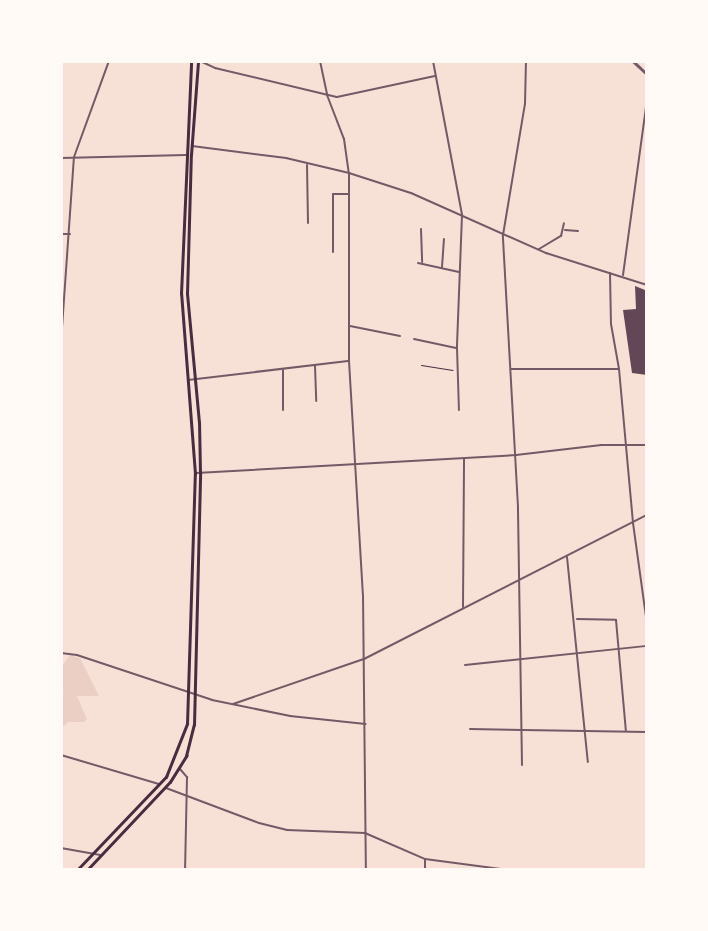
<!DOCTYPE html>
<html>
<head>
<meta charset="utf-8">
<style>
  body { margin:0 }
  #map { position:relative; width:708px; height:931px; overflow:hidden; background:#f7e1d7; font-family:"Work Sans",sans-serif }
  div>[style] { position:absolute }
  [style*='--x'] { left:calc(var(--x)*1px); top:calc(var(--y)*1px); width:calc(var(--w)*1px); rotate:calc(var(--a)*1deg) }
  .green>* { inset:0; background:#ebcfc5 }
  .building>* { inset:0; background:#644757 }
  .path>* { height:1px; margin:-0.5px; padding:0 0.5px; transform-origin:0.5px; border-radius:0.5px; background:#4a2c40 }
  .minor>* { height:2px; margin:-1px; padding:0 1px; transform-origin:1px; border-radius:1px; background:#755966 }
  .tertiary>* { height:2.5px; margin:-1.25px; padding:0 1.25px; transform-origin:1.25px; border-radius:1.25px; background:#755966 }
  .secondary>* { height:2.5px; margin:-1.25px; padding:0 1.25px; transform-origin:1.25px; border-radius:1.25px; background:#4a2c40 }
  span { translate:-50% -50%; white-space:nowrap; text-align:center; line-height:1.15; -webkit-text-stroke:6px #fffaf5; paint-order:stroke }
  .frame { position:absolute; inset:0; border:63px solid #fffaf5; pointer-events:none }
</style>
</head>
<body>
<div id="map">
  <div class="green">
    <div style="clip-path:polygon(70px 655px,80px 658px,99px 696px,77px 696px,87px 719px,84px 722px,68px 722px,61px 729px,61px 689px,66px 692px,61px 687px,61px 667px)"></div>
  </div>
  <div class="building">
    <div style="clip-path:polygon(635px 286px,645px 290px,647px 375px,632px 373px,623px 310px,636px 309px)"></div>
  </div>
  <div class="path">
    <div style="--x:421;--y:365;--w:32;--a:9"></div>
  </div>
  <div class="minor">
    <div style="--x:200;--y:61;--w:17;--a:25"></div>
    <div style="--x:215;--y:68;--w:125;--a:13.4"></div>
    <div style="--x:337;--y:97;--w:100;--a:-12.1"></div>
    <div style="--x:320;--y:61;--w:35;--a:78"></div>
    <div style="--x:327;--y:95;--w:47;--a:68.9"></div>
    <div style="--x:344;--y:139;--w:34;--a:82"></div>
    <div style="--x:349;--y:173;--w:188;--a:90"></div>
    <div style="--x:349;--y:361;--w:234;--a:86.6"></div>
    <div style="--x:363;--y:595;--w:275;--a:89.4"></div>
    <div style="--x:433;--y:61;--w:157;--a:79.3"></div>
    <div style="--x:462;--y:215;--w:133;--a:92.2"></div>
    <div style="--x:457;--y:348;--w:62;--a:88.2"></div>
    <div style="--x:192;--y:146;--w:95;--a:7.3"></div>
    <div style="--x:286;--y:158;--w:65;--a:13.4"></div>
    <div style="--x:349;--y:173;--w:65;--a:17.9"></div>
    <div style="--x:411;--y:193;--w:148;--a:24"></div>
    <div style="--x:546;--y:253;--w:106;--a:17.6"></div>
    <div style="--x:61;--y:158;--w:125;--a:-1.4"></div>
    <div style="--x:307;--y:165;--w:58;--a:89"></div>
    <div style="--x:421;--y:229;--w:33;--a:88"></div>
    <div style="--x:565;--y:230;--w:13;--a:4"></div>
    <div style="--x:61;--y:234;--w:9;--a:0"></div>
    <div style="--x:539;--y:249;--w:26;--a:-31"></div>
    <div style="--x:561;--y:236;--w:13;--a:-77"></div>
    <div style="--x:333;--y:252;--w:58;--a:-90"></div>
    <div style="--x:333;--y:194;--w:16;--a:0"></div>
    <div style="--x:418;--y:263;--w:42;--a:12.4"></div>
    <div style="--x:442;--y:267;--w:28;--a:-86"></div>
    <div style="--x:610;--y:273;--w:51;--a:88.9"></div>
    <div style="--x:611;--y:324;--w:46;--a:79.9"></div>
    <div style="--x:619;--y:369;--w:155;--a:84.8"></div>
    <div style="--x:633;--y:523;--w:102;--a:82.1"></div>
    <div style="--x:623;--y:275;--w:178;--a:-82.2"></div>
    <div style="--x:350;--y:326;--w:51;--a:11.3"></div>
    <div style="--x:414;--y:339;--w:43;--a:12.1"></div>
    <div style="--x:61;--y:342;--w:185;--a:-86"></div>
    <div style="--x:74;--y:157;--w:102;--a:-70"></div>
    <div style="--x:315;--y:366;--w:35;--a:88"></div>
    <div style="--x:511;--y:369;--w:107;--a:0"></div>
    <div style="--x:283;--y:370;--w:40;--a:90"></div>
    <div style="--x:188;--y:380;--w:161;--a:-6.8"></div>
    <div style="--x:196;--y:473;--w:321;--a:-3.2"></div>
    <div style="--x:516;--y:455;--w:86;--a:-6.7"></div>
    <div style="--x:601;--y:445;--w:46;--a:0"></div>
    <div style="--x:567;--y:557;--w:206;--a:84.2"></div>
    <div style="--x:463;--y:607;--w:148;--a:-89.6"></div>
    <div style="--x:577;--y:619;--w:39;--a:1"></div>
    <div style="--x:616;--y:620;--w:111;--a:84.9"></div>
    <div style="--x:61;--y:653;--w:16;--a:7"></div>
    <div style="--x:77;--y:655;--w:142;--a:18.4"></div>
    <div style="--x:212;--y:700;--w:80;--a:11.6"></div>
    <div style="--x:290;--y:716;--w:76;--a:6"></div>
    <div style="--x:465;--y:665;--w:183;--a:-6"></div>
    <div style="--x:233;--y:704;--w:139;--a:-19"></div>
    <div style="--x:364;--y:659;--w:318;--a:-27"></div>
    <div style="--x:470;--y:729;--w:177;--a:1"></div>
    <div style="--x:61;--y:755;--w:102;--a:16.5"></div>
    <div style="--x:522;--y:765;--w:258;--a:-90.9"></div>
    <div style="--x:518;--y:507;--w:272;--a:-93.2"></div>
    <div style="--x:503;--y:235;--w:133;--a:-80.5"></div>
    <div style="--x:525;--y:104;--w:43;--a:-88.7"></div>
    <div style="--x:180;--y:769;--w:11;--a:49"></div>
    <div style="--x:187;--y:777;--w:93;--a:91.2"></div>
    <div style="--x:166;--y:788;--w:99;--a:20.6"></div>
    <div style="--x:259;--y:823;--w:29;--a:14"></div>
    <div style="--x:287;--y:830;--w:78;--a:2.2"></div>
    <div style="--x:365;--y:833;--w:65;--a:23.4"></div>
    <div style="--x:425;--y:859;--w:84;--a:7.5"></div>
    <div style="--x:61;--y:848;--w:40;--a:10"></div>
    <div style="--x:425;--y:870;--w:10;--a:-90"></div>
  </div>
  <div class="tertiary">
    <div style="--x:633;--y:61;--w:19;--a:43"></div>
  </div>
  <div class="secondary">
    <div style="--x:77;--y:870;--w:129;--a:-46.3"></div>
    <div style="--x:166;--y:777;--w:57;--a:-68.4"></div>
    <div style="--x:187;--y:724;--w:250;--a:-88.2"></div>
    <div style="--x:195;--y:474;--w:181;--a:-94.4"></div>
    <div style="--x:181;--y:294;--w:233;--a:-87.5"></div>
    <div style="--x:87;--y:870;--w:121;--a:-46.7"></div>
    <div style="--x:170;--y:782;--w:31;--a:-58"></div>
    <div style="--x:186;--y:756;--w:32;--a:-76"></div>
    <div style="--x:194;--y:725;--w:252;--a:-88.6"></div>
    <div style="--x:200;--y:473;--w:50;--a:-91.1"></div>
    <div style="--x:199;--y:423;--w:130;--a:-95.3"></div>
    <div style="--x:187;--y:294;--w:139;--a:-88.4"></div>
    <div style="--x:191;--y:155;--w:94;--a:-85.7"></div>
  </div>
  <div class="frame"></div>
</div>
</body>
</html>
